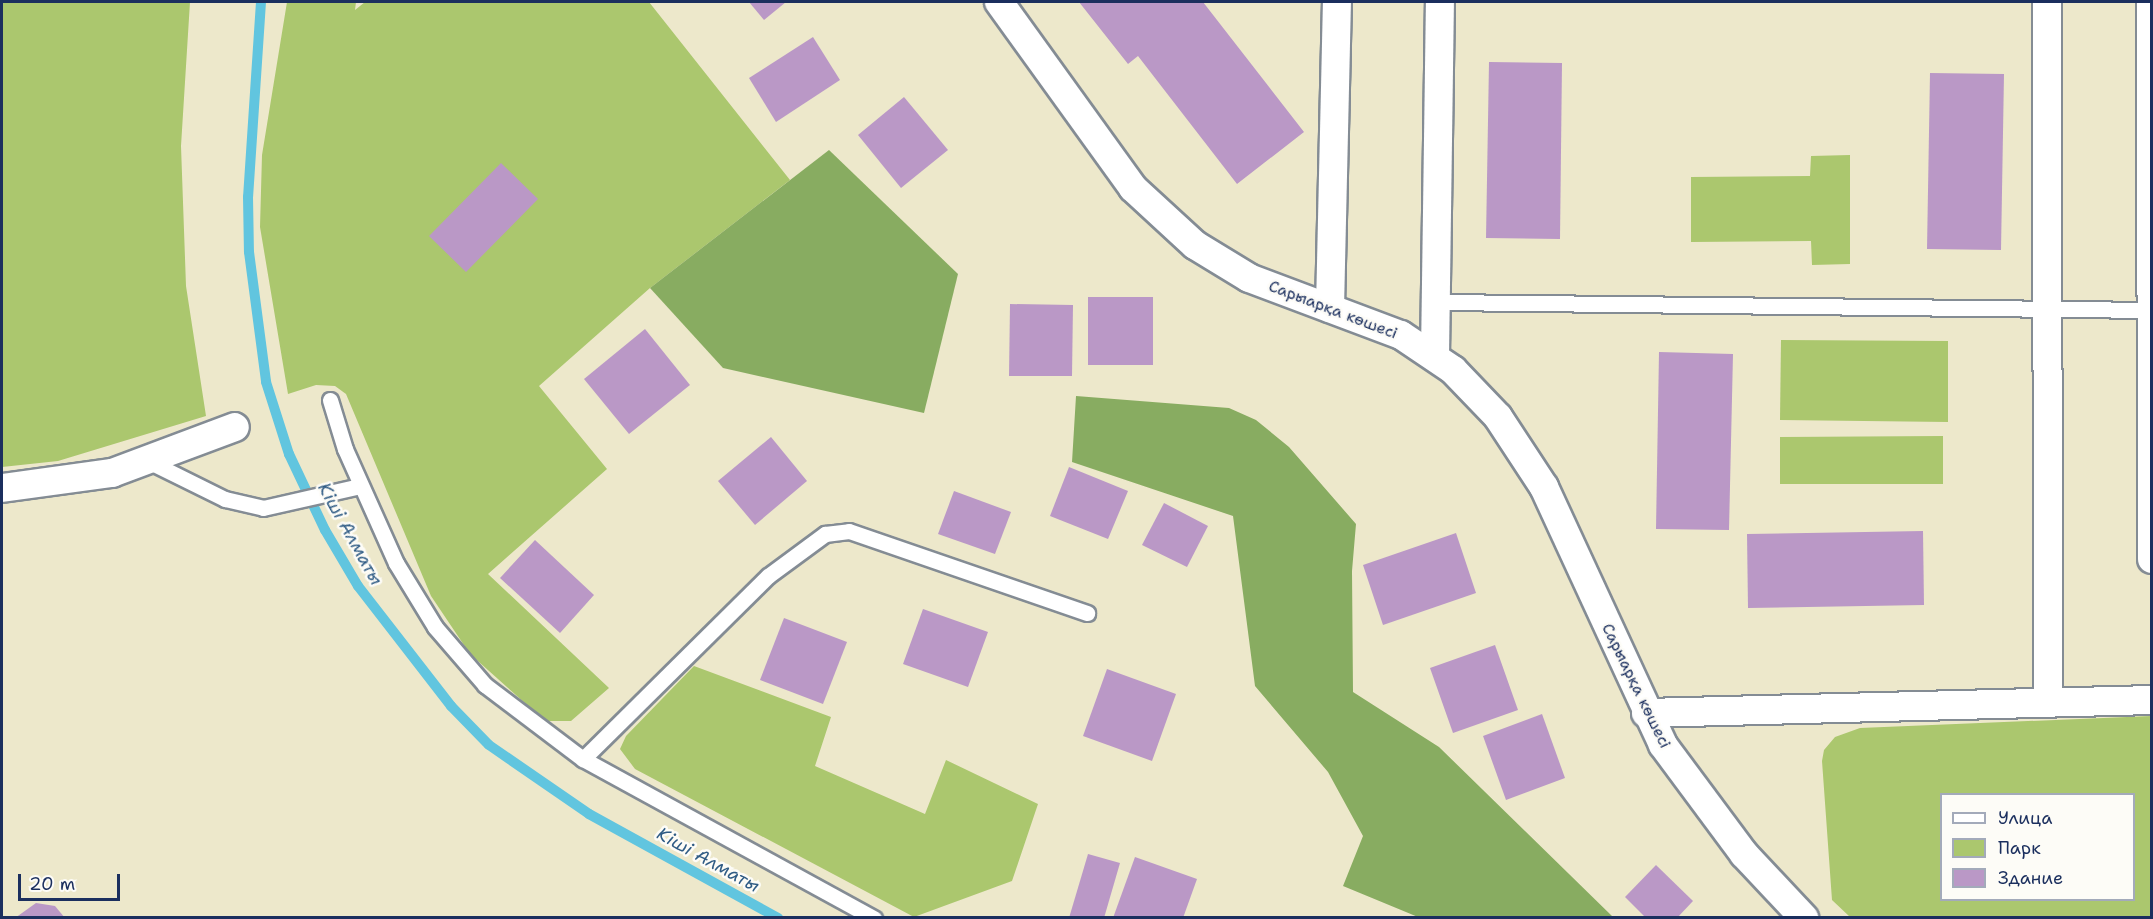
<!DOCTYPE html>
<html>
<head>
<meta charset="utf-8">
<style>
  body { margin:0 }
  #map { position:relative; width:2153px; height:919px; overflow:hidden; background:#ede8cb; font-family:"Shantell Sans",sans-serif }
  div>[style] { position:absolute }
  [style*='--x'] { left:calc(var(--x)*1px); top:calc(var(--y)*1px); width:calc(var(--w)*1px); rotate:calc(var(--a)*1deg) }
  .green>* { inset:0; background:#abc76e }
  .forest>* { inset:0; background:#88ac61 }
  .stream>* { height:10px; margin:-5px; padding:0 5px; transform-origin:5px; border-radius:5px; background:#61c5df }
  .building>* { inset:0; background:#ba98c6 }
  .roads { filter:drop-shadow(2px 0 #848c94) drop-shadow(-2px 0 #848c94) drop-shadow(0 2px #848c94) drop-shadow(0 -2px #848c94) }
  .service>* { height:15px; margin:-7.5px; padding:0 7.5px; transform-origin:7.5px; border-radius:7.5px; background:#fff }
  .minor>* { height:28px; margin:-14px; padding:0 14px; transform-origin:14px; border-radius:14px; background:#fff }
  span { translate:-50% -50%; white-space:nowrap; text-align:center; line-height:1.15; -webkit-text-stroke:5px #fdfcf7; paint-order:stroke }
  .street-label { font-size:16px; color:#1b2f5e }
  .water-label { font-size:18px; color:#305c85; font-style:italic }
  .frame { position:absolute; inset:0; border:3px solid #1b2f5e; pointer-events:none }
  .legend { position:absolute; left:1940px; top:793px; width:195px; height:108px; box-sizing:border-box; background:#fdfcf7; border:2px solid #a3aaba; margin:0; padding:8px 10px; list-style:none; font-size:18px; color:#1b2f5e }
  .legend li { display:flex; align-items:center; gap:12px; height:30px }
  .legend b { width:30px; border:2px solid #a3aaba }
  .scale { position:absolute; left:18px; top:874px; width:102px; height:27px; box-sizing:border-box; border:3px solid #1b2f5e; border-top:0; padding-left:8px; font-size:18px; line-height:21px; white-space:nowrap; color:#1b2f5e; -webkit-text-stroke:4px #fdfcf7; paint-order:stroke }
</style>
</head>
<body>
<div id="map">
  <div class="green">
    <div style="clip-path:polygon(2px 2px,190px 2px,181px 146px,186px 286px,206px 416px,58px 461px,2px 467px)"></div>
    <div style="clip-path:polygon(287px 2px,356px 2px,355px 10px,365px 2px,649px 2px,790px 180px,650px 288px,539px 386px,607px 469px,488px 574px,609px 688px,571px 721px,545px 721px,470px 654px,431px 596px,346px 394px,335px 386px,316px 385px,288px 394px,260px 227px,262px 155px)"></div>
    <div style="clip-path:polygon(1850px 155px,1850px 264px,1812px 265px,1811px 241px,1691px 242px,1691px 177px,1810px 176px,1811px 156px)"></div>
    <div style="clip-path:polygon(1781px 340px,1948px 341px,1948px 422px,1780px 420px)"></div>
    <div style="clip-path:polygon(1943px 436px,1943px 484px,1780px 484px,1780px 437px)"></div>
    <div style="clip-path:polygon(694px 666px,831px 717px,815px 766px,925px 814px,946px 760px,1038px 804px,1012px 881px,914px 917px,635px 769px,620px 749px,626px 736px)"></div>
    <div style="clip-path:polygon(evenodd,2151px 716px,2151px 917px,1850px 917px,1832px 900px,1822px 761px,1824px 750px,1835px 737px,1860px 728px,2151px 716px,2134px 794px,2134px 900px,1942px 900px,1942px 794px,2134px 794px)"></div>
  </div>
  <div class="forest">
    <div style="clip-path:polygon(829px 150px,958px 274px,924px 413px,723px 368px,650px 288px)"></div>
    <div style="clip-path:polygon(1076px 396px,1229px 408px,1256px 420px,1289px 447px,1356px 524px,1352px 571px,1353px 692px,1439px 747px,1613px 917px,1418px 917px,1343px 886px,1363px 836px,1328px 772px,1255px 686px,1233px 516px,1072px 462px)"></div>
  </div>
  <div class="stream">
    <div style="--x:261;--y:2;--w:195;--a:93.8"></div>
    <div style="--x:248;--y:197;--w:55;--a:89"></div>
    <div style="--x:249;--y:252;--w:131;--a:82.5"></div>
    <div style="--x:266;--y:382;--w:76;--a:72.3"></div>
    <div style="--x:289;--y:454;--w:84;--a:64.7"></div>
    <div style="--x:325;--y:530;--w:65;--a:59.5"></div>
    <div style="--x:358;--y:586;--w:152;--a:52.2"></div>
    <div style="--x:451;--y:706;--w:54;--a:45.7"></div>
    <div style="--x:489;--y:745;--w:121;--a:34.6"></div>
    <div style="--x:589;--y:814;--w:216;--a:28.8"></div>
  </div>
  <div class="building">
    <div style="clip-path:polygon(749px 2px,786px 2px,764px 20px)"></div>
    <div style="clip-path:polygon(1079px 2px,1203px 2px,1304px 132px,1237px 184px,1138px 56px,1128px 64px)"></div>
    <div style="clip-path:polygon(813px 37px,840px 80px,776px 122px,749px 78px)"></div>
    <div style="clip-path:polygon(1489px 62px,1562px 63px,1560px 239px,1486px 238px)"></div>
    <div style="clip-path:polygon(1930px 73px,2004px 74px,2001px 250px,1927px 249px)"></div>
    <div style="clip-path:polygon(904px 97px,948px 150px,901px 188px,858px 135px)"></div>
    <div style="clip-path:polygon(501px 163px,538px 199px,466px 272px,429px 236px)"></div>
    <div style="clip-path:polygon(1088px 297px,1153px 297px,1153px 365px,1088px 365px)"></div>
    <div style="clip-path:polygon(1010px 304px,1073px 305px,1072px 376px,1009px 376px)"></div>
    <div style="clip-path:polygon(645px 329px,690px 385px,629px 434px,584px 379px)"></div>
    <div style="clip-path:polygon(1659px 352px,1733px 354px,1729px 530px,1656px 529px)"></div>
    <div style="clip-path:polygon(771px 437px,807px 481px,755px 525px,718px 481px)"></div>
    <div style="clip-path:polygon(1069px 467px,1128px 491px,1108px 539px,1050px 516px)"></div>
    <div style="clip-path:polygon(954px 491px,1011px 512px,995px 554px,938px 534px)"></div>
    <div style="clip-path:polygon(1164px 503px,1208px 526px,1187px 567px,1142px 545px)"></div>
    <div style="clip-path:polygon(1923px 531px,1924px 605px,1748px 608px,1747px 534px)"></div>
    <div style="clip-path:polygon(1456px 533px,1476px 593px,1383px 625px,1363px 565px)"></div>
    <div style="clip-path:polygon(535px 540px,594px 595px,560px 633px,500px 578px)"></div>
    <div style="clip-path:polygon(923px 609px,988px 632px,968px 687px,903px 664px)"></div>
    <div style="clip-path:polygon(784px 618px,847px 642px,823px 704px,760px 680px)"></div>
    <div style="clip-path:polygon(1495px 645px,1518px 710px,1453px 733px,1430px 668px)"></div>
    <div style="clip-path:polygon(1107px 669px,1176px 694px,1152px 761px,1083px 736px)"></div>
    <div style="clip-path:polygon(1542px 714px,1565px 778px,1506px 800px,1483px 736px)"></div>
    <div style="clip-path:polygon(1088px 854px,1120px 863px,1104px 918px,1069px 918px)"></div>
    <div style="clip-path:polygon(1135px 857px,1197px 879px,1183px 918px,1113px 918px)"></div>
    <div style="clip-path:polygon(1656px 865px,1693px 901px,1677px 918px,1646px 918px,1625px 897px)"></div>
    <div style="clip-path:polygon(36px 903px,55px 906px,65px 918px,15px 918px)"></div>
  </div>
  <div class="roads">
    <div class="service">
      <div style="--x:1438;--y:302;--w:714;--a:0.64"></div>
      <div style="--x:330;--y:400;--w:51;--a:73"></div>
      <div style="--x:345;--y:449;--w:125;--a:65.9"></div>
      <div style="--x:396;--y:563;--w:75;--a:58.6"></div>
      <div style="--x:435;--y:627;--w:77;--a:49.2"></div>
      <div style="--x:485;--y:685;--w:123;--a:37.1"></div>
      <div style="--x:583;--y:759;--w:332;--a:28.7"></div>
      <div style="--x:148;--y:461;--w:86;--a:26.3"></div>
      <div style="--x:225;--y:499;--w:39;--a:13"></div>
      <div style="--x:263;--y:508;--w:99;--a:-12.8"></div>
      <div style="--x:583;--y:759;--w:260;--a:-44.7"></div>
      <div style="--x:768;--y:576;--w:71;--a:-36.4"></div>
      <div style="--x:825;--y:534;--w:24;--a:-7"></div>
      <div style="--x:849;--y:531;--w:252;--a:19"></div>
    </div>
    <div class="minor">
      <div style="--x:999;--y:2;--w:229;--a:54.2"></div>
      <div style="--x:1133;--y:188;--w:84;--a:42.6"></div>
      <div style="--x:1195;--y:245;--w:63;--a:31.4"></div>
      <div style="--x:1249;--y:278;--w:162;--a:20.6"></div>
      <div style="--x:1401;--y:335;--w:63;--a:33.9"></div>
      <div style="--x:1453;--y:370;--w:65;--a:46.2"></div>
      <div style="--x:1498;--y:417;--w:84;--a:56.7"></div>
      <div style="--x:1544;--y:487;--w:284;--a:65.2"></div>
      <div style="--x:1663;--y:745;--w:136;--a:53.4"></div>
      <div style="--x:1744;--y:854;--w:88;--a:46.8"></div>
      <div style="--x:2047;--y:2;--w:700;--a:89.92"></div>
      <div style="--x:2151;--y:2;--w:557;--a:89.9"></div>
      <div style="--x:1330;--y:308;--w:306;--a:-88.7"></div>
      <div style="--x:1435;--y:355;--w:353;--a:-89.2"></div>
      <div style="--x:2;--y:488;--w:111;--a:-7.8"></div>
      <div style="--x:112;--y:473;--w:131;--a:-20.5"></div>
      <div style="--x:1646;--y:713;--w:506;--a:-1.47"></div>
    </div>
  </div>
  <div class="street-label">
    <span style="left:1333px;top:310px;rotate:21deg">Сарыарқа көшесі</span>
    <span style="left:1636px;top:686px;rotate:64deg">Сарыарқа көшесі</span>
  </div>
  <div class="water-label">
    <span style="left:350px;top:534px;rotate:61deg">Кіші Алматы</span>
    <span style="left:708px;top:860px;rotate:29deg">Кіші Алматы</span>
  </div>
  <div class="frame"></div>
  <ul class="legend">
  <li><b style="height:8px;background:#fff"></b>Улица</li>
  <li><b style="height:16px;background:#abc76e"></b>Парк</li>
  <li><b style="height:16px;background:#ba98c6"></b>Здание</li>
  </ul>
  <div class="scale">20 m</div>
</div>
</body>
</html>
